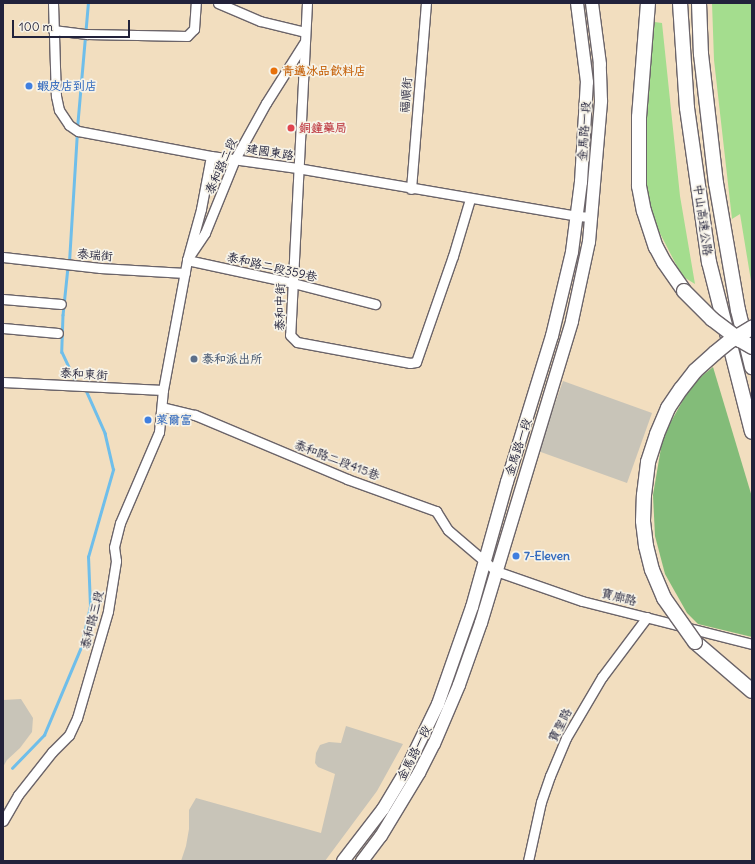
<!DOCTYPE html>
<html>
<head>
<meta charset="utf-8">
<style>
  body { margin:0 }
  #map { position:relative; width:755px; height:864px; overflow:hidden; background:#f2debf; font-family:Delius,"LXGW WenKai TC",sans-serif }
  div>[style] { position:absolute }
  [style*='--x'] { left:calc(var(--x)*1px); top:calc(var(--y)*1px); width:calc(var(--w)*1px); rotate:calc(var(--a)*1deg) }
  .industrial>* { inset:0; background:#c8c4b8 }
  .green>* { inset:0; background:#a4dd8e }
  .forest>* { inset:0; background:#83bc79 }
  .stream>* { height:2.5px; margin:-1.25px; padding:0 1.25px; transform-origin:1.25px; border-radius:1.25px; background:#6fbeea }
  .roads { filter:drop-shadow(1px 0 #6b6469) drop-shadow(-1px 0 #6b6469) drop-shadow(0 1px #6b6469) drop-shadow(0 -1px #6b6469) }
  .minor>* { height:9px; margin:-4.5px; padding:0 4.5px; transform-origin:4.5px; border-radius:4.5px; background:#fff }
  .major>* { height:12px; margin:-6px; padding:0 6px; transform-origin:6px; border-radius:6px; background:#fff }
  .highway>* { height:14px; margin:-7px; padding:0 7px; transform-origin:7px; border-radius:7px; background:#fff }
  .bridges { filter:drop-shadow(1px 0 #6b6469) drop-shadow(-1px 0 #6b6469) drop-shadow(0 1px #6b6469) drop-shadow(0 -1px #6b6469) }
  .highway-bridge>* { height:14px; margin:-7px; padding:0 7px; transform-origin:7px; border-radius:7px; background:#fff }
  .dots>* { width:11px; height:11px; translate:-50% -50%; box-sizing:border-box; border:2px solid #f7f3e8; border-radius:50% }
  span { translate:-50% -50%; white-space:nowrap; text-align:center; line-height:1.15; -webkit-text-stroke:3.5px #f7f3e8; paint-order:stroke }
  .food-label { font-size:12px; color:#c56008; font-weight:700 }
  .left { translate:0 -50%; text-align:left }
  .shop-label { font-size:12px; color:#366cbe; font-weight:700 }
  .street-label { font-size:12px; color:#22223b }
  .health-label { font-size:12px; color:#be3a42; font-weight:700 }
  .service-label { font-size:12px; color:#4e5e75; font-weight:700 }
  .frame { position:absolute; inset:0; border:4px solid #22223b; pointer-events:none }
  .scale { position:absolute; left:12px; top:20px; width:118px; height:18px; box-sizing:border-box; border:2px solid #22223b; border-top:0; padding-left:5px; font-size:12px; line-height:14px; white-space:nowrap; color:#22223b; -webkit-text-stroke:3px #f7f3e8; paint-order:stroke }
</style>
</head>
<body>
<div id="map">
  <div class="industrial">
    <div style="clip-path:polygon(563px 381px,652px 413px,627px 483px,538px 451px)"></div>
    <div style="clip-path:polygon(21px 699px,33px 718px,32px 732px,20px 748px,7px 760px,3px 767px,3px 700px)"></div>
    <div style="clip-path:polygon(346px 726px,403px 744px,377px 791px,325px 861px,181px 861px,186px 846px,189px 829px,189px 810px,196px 798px,321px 833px,335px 774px,318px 767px,315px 763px,316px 753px,320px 745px,329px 742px,341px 743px)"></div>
  </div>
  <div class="green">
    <div style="clip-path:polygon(712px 3px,752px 4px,752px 287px,740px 214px,732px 219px,714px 60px)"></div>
    <div style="clip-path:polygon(647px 21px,662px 23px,680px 196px,695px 284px,682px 276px,649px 212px,641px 155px)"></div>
  </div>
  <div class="forest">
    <div style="clip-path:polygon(713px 367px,752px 497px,752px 637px,698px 624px,687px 613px,665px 574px,655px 536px,653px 495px,662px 442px,668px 427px,687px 393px,697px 380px)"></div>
  </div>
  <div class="stream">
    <div style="--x:77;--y:128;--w:125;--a:-85"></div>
    <div style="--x:69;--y:262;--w:129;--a:-86.5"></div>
    <div style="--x:68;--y:267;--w:48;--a:95.9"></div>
    <div style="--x:63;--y:315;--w:37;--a:92"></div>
    <div style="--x:62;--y:352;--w:33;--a:65"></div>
    <div style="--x:12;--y:768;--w:46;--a:-45.9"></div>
    <div style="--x:44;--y:735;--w:95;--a:-67.2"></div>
    <div style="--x:81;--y:647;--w:42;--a:-77.6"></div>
    <div style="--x:90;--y:606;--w:49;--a:-92.3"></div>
    <div style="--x:88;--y:557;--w:91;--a:-74"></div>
    <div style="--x:113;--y:470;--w:37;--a:-103"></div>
    <div style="--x:105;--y:434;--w:49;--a:-114"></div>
  </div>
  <div class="roads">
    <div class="minor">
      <div style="--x:53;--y:3;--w:93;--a:88.2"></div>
      <div style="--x:56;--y:96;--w:14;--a:78"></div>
      <div style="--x:59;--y:110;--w:18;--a:56"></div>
      <div style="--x:69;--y:125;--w:11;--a:34"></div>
      <div style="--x:78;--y:131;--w:135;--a:10.6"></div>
      <div style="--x:211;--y:156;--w:87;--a:7.9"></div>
      <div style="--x:297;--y:168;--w:284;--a:9.7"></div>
      <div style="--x:577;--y:216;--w:15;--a:4"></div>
      <div style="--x:218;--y:3;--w:46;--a:23.2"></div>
      <div style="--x:260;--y:21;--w:46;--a:13.7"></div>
      <div style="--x:307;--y:3;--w:332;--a:92.9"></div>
      <div style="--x:290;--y:335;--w:10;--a:45"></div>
      <div style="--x:297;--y:342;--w:115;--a:10.5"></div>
      <div style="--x:410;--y:363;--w:6;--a:-9"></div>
      <div style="--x:416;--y:362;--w:112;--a:-70.8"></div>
      <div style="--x:453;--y:256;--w:59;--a:-73.4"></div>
      <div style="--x:53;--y:30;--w:34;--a:7"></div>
      <div style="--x:87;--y:34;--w:100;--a:1.1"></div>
      <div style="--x:187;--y:36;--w:10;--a:-45"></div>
      <div style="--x:194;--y:29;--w:26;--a:-86"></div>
      <div style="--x:304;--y:43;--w:71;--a:122.3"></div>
      <div style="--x:266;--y:103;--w:64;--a:119"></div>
      <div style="--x:235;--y:159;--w:80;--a:112.1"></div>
      <div style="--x:205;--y:233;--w:32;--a:124"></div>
      <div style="--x:187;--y:260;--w:108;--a:12.2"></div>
      <div style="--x:293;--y:283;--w:85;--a:14.4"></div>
      <div style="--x:411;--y:189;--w:187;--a:-85.4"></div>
      <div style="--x:3;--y:257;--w:98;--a:6.5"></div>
      <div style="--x:100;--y:268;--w:85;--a:3.4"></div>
      <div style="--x:3;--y:299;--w:58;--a:4.9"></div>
      <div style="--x:3;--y:328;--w:55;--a:5.2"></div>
      <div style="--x:3;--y:382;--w:160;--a:2.9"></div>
      <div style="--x:162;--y:407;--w:34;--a:14"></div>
      <div style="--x:195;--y:415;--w:165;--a:22.8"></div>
      <div style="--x:347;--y:479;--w:95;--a:19.8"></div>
      <div style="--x:436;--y:511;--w:22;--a:58"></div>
      <div style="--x:448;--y:530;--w:63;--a:40.5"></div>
      <div style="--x:496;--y:571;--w:91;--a:19.2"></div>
      <div style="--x:582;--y:601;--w:175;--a:14.2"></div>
      <div style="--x:3;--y:821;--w:30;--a:-60"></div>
      <div style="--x:18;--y:795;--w:55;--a:-51.7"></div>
      <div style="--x:52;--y:752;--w:24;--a:-45"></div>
      <div style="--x:69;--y:735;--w:19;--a:-65"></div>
      <div style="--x:77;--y:718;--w:111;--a:-73.8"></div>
      <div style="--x:108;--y:611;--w:51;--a:-80.9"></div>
      <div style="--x:116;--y:561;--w:14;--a:-98"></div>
      <div style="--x:114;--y:547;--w:25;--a:-76"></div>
      <div style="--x:120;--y:523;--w:99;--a:-66.8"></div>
      <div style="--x:159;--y:432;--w:42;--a:-84.6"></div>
      <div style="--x:163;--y:390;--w:132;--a:-79.5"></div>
      <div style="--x:187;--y:260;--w:53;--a:-74.6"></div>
      <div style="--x:201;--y:209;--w:54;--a:-79.3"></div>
      <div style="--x:528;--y:861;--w:60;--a:-77.6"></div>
      <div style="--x:541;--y:802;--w:28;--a:-71"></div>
      <div style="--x:550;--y:776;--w:41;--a:-67.2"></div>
      <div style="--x:566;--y:738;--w:71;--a:-59.5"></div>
      <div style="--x:602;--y:677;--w:75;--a:-53.1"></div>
    </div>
    <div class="major">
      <div style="--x:343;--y:861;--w:66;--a:-52.4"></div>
      <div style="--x:383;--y:809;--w:41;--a:-59"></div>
      <div style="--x:404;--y:774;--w:78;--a:-64.1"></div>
      <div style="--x:438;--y:704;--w:103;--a:-70.7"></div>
      <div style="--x:472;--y:607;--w:130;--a:-74.4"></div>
      <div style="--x:507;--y:482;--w:153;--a:-72.9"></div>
      <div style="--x:552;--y:336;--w:86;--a:-76.6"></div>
      <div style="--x:572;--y:252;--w:71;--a:-82.7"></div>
      <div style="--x:581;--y:182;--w:100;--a:-86.6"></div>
      <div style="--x:587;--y:82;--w:80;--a:-97.2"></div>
      <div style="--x:362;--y:861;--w:31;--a:-53"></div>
      <div style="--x:381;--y:836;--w:74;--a:-58.9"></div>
      <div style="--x:419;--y:773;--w:33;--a:-63"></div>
      <div style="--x:434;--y:744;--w:64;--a:-67"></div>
      <div style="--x:459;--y:685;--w:66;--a:-70.5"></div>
      <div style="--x:481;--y:623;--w:315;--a:-73.2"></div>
      <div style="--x:572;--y:321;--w:81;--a:-77.9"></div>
      <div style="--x:589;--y:242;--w:142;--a:-85.1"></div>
      <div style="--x:601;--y:101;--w:37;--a:-92"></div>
      <div style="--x:600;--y:64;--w:62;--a:-97.5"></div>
    </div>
    <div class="highway">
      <div style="--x:648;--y:3;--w:114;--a:94.5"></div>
      <div style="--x:639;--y:117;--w:69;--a:90"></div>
      <div style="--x:639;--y:186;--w:25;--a:79"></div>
      <div style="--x:644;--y:211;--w:38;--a:72"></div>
      <div style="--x:656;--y:247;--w:17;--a:62"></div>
      <div style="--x:664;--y:262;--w:35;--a:55"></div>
      <div style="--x:680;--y:3;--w:105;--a:86.2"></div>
      <div style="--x:687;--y:108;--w:156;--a:81.9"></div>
      <div style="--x:709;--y:262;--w:175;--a:75.8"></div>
      <div style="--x:699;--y:3;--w:51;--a:87.8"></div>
      <div style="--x:701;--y:54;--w:130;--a:83.4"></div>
      <div style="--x:716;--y:183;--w:129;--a:80.2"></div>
      <div style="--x:738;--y:310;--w:59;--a:76.2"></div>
      <div style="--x:695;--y:642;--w:75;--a:40.7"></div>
    </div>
  </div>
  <div class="bridges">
    <div class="highway-bridge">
      <div style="--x:684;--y:291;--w:40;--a:45"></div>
      <div style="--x:712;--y:319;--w:35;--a:37"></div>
      <div style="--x:740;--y:340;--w:14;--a:30"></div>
      <div style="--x:695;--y:642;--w:54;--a:-125.2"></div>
      <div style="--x:664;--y:598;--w:30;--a:-113"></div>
      <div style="--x:652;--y:570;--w:25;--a:-104"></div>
      <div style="--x:646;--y:546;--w:25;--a:-97"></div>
      <div style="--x:643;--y:521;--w:26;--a:-88"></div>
      <div style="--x:644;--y:495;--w:33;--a:-83"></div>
      <div style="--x:648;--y:462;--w:29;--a:-72"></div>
      <div style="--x:657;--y:434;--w:28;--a:-67"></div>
      <div style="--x:668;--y:408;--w:23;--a:-56"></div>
      <div style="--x:681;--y:389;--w:23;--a:-52"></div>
      <div style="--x:695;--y:371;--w:27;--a:-42"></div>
      <div style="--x:715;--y:353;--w:19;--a:-39"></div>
      <div style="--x:730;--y:341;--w:26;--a:-31"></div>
    </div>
  </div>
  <div class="dots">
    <div style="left:274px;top:71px;background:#e8710a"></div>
    <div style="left:29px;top:86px;background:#3f7fe0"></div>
    <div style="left:291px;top:128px;background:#e0444e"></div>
    <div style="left:194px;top:359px;background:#5c6f8a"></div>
    <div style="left:148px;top:420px;background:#3f7fe0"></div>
    <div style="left:516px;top:556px;background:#3f7fe0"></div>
  </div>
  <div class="food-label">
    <span class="left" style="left:282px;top:71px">青邁冰品飲料店</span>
  </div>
  <div class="shop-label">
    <span class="left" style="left:37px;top:86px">蝦皮店到店</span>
    <span class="left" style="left:156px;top:420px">萊爾富</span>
    <span class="left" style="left:524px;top:556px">7-Eleven</span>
  </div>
  <div class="street-label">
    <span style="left:406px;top:95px;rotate:-85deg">福順街</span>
    <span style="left:584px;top:131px;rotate:-86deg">金馬路一段</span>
    <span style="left:270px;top:152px;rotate:9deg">建國東路</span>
    <span style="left:221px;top:166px;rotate:-66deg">泰和路二段</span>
    <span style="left:703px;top:220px;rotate:82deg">中山高速公路</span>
    <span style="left:95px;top:255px;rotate:5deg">泰瑞街</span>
    <span style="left:272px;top:267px;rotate:13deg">泰和路二段359巷</span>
    <span style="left:280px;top:307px;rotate:-89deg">泰和中街</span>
    <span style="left:84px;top:374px;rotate:3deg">泰和東街</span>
    <span style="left:518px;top:447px;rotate:-72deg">金馬路一段</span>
    <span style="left:337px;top:460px;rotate:21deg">泰和路二段415巷</span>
    <span style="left:619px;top:597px;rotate:14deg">寶廍路</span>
    <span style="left:92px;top:620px;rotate:-76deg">泰和路三段</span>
    <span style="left:560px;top:725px;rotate:-63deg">寶聖路</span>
    <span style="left:414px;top:753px;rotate:-63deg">金馬路一段</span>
  </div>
  <div class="health-label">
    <span class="left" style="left:299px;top:128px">銅鐘藥局</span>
  </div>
  <div class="service-label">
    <span class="left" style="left:202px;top:359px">泰和派出所</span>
  </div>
  <div class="frame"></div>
  <div class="scale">100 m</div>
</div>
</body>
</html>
